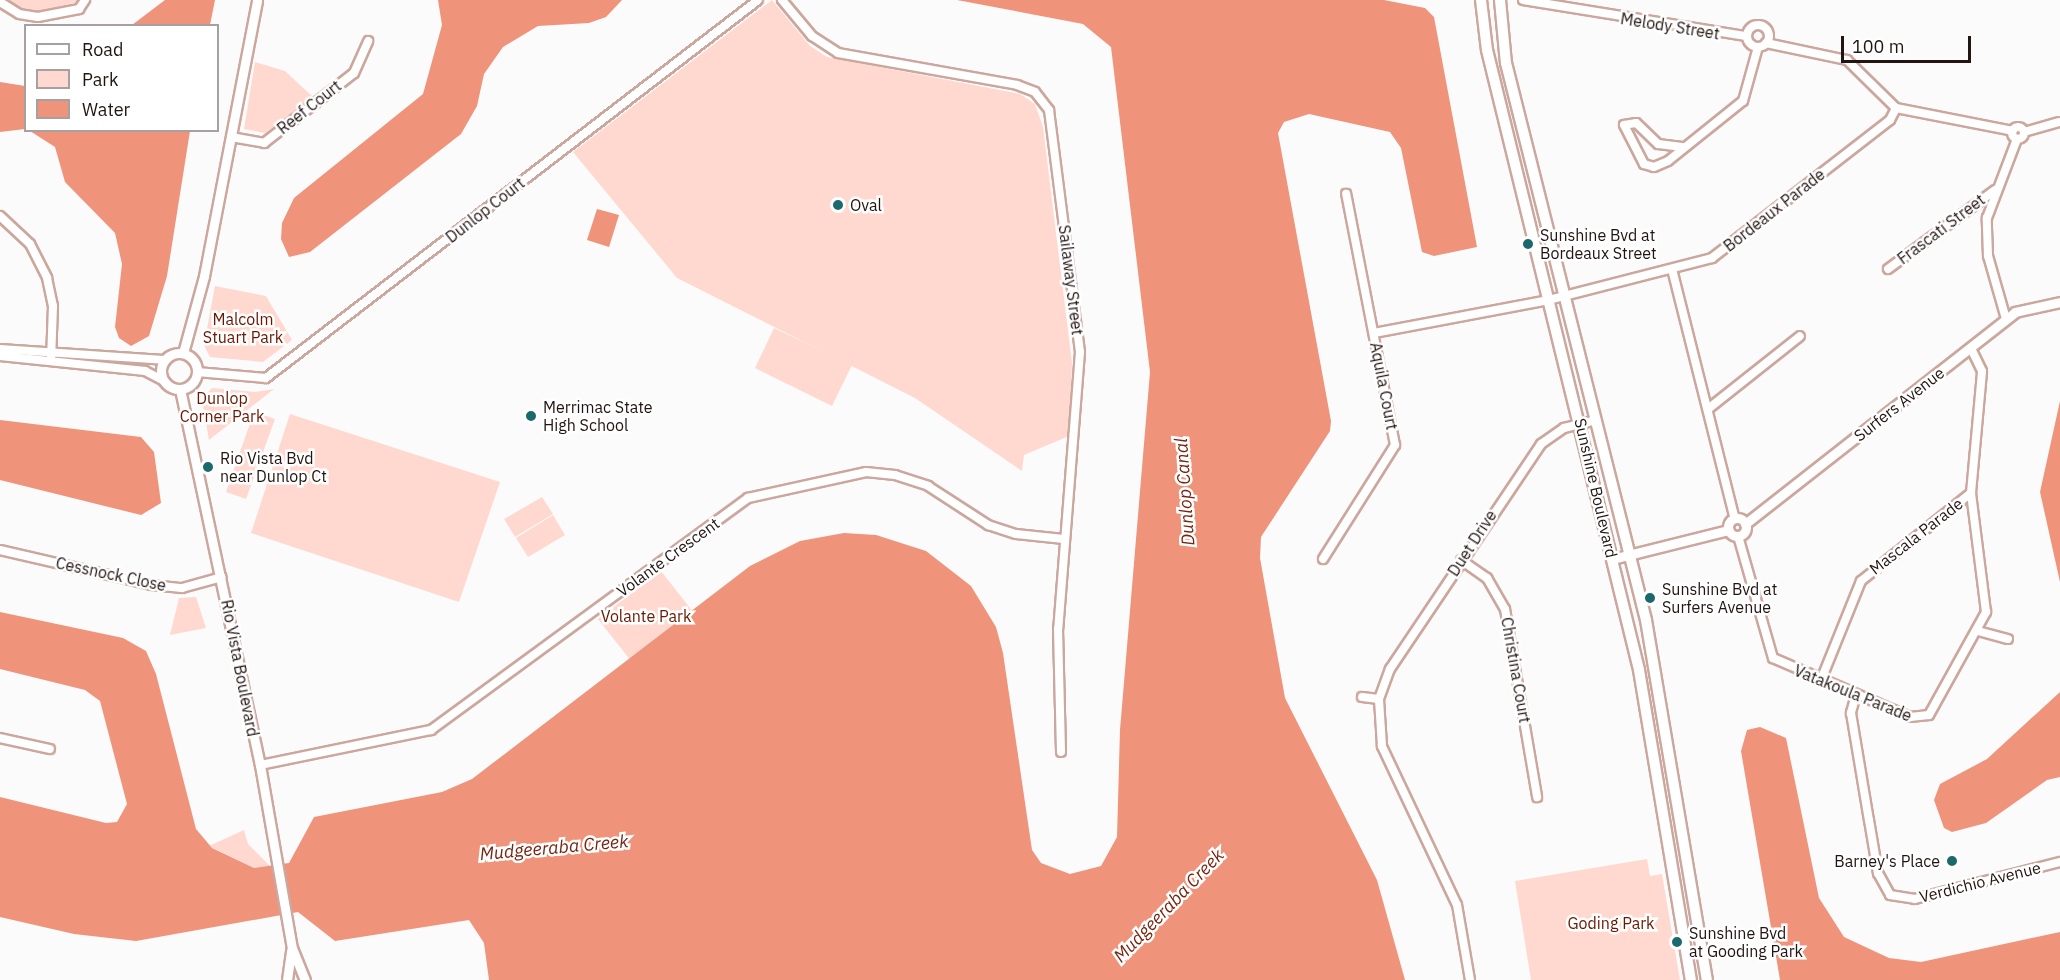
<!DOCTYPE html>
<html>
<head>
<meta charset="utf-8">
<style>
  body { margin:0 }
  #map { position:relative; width:2060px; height:980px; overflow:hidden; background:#fbfbfb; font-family:"IBM Plex Sans",sans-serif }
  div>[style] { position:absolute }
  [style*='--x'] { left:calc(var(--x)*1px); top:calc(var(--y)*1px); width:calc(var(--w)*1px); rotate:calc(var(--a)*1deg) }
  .green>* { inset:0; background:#ffd9cf }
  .water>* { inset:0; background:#ef937a }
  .roads { filter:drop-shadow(2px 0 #cba79e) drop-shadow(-2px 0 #cba79e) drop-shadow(0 2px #cba79e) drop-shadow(0 -2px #cba79e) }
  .minor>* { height:8px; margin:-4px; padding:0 4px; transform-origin:4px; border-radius:4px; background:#fff }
  .minor>.ring { margin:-4px; padding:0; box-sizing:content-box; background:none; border:8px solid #fff; border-radius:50% }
  .tertiary>* { height:9px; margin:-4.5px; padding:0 4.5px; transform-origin:4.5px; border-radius:4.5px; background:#fff }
  .tertiary>.ring { margin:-4.5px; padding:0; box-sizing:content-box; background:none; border:9px solid #fff; border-radius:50% }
  .secondary>* { height:10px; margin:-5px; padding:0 5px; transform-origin:5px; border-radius:5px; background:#fff }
  .dots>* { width:16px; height:16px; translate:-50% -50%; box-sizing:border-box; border:3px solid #fff; border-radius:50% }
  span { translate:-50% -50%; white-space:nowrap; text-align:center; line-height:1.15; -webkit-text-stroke:5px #fff; paint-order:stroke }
  .street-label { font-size:16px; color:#211411 }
  .poi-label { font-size:16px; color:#211411 }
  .left { translate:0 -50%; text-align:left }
  .right { translate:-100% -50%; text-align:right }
  .park-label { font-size:16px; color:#691700 }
  .water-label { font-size:18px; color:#76250f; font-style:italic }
  .legend { position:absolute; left:24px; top:24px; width:195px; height:108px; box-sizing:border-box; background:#fff; border:2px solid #a6a1a0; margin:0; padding:8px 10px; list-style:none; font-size:18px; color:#211411 }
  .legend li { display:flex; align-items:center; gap:12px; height:30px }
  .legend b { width:30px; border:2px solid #a6a1a0 }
  .scale { position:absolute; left:1841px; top:36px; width:130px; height:27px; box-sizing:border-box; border:3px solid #211411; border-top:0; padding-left:8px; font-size:18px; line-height:21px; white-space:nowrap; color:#211411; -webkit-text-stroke:4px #fff; paint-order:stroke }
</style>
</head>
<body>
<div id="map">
  <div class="green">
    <div style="clip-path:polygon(4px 0,80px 0,80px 1px,36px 14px)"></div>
    <div style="clip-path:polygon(772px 0,810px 46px,827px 57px,1020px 94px,1035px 104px,1043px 127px,1072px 363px,1069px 436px,1024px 455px,1022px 471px,915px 398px,677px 278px,573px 152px)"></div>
    <div style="clip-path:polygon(255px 62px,285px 71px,313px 97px,265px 133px,244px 129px)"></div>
    <div style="clip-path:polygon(215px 286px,266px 296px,292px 340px,263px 362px,210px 357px,204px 345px)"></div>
    <div style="clip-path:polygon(774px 328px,852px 365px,832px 406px,755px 368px)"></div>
    <div style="clip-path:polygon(212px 388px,255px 392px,274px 389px,209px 440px,202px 399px)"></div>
    <div style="clip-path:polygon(254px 412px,275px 419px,246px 499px,226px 492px)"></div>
    <div style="clip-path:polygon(290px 414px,500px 482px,459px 602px,251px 533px)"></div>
    <div style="clip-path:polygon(542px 497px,553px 514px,515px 537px,504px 519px)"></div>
    <div style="clip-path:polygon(553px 515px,565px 535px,528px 557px,516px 538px)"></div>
    <div style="clip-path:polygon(661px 571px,694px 613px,631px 661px,598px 619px)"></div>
    <div style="clip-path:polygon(196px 597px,206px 628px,170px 635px,179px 598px)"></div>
    <div style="clip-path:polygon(244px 830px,248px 844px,270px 866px,254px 868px,209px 846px)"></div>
    <div style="clip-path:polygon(1647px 859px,1650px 876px,1662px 874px,1680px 980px,1531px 980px,1515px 881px)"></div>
  </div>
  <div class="water">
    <div style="clip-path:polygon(165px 0,215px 0,210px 25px,132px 25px)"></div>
    <div style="clip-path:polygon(438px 0,622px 0,606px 17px,589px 23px,538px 26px,503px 47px,484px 74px,477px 106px,461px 134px,310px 252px,289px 257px,281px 239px,282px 223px,294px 198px,423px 94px,442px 25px)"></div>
    <div style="clip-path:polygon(957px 0,1384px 0,1425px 8px,1434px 17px,1477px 247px,1434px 256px,1422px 252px,1401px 148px,1390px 132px,1309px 114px,1284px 122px,1278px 133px,1331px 421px,1330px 431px,1261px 537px,1260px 558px,1285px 698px,1377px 880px,1405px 980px,489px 980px,484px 943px,469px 920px,335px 941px,298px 912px,136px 941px,74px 934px,0 917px,0 797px,106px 823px,117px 822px,127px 804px,100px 701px,85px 690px,0 669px,0 612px,123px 638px,146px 651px,156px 674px,196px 829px,212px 848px,254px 868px,289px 863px,314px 817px,442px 792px,472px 779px,750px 566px,800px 541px,844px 533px,876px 535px,926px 551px,971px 586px,996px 627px,1003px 653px,1032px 850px,1041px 863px,1070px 874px,1101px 866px,1117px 837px,1120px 730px,1150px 372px,1111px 47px,1083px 24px)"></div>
    <div style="clip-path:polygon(0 82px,25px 86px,25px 129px,0 132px)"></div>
    <div style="clip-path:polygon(30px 131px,190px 131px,167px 276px,149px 336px,131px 346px,119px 338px,115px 327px,122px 264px,115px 233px,65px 182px,55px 147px)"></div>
    <div style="clip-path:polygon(597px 209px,619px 215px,609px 247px,587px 240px)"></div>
    <div style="clip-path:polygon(2060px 401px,2060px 582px,2040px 492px)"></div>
    <div style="clip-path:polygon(0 420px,141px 437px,154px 452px,161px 503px,141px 515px,0 480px)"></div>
    <div style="clip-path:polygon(2060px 692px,2060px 777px,2047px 780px,1986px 823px,1952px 832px,1944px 828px,1934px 800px,1940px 784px,1987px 759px)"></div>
    <div style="clip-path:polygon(1760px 727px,1786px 738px,1819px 898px,1844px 937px,1889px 958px,1921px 962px,2060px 932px,2060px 980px,1780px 980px,1741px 751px,1747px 730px)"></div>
  </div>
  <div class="roads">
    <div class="minor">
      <div style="--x:782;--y:0;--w:47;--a:50.2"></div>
      <div style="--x:812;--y:36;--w:31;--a:33"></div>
      <div style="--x:838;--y:53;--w:182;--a:10.1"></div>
      <div style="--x:1017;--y:85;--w:19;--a:21"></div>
      <div style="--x:1035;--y:92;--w:23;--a:52"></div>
      <div style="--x:1049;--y:110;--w:244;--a:82.7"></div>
      <div style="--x:1080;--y:352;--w:278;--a:94.5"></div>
      <div style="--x:1058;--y:629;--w:123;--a:88.6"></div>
      <div style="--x:1523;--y:0;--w:226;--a:9.2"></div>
      <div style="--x:0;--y:2;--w:22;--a:32"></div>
      <div style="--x:19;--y:14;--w:19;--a:9"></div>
      <div style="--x:38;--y:17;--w:42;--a:-11"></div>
      <div style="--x:79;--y:9;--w:11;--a:-56"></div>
      <div class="ring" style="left:1747px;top:25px;width:14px;height:14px"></div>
      <div style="--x:1766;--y:43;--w:83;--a:11.9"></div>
      <div style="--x:1847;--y:60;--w:69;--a:44.4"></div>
      <div style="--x:1896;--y:108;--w:119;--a:11.1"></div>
      <div class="ring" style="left:2012px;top:127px;width:4px;height:4px"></div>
      <div style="--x:2024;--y:132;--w:36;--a:-16"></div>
      <div style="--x:231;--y:137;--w:34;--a:10"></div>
      <div style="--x:264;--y:143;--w:114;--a:-37.9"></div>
      <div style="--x:354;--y:73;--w:35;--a:-66"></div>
      <div style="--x:1682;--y:147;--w:24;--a:-173"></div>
      <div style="--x:1658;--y:144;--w:30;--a:-136"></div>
      <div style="--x:1636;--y:123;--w:12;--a:171"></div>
      <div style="--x:1624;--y:125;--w:44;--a:62.9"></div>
      <div style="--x:1644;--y:164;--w:10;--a:17"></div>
      <div style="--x:1654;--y:167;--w:15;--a:-23"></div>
      <div style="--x:1668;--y:161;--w:96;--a:-38.7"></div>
      <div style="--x:1743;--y:101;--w:56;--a:-74.5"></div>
      <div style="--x:0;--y:216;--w:41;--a:43"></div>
      <div style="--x:30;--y:244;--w:38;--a:63"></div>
      <div style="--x:47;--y:278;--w:29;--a:78"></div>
      <div style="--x:53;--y:306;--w:54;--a:92.1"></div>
      <div style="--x:1672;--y:269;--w:258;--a:75.9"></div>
      <div style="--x:1888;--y:269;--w:133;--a:-36.4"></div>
      <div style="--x:2006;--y:319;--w:66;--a:-105.9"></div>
      <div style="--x:1988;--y:256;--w:38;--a:-92"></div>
      <div style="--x:1987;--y:218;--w:85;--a:-69.2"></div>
      <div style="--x:1374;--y:333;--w:178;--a:-10.7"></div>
      <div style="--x:1549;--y:300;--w:168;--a:-14.4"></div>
      <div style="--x:1712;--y:258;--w:225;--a:-37.8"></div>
      <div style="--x:1890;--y:120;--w:13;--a:-63"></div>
      <div style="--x:0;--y:349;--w:164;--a:3.8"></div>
      <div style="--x:0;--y:356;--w:146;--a:5.9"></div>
      <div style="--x:145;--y:371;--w:20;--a:27"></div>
      <div style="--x:197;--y:372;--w:69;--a:5"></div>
      <div style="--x:266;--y:378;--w:620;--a:-37.53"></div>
      <div style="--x:1708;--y:409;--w:117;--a:-38.4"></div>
      <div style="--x:1738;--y:536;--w:127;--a:74"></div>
      <div style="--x:1773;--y:658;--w:149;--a:23.3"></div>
      <div style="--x:1910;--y:717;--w:19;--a:-6"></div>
      <div style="--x:1929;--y:715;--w:118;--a:-61"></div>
      <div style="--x:1986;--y:612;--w:120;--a:-97.2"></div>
      <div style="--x:1971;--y:493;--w:122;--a:-84.8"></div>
      <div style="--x:1982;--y:371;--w:25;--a:-116"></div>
      <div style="--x:0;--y:550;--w:156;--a:13"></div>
      <div style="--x:152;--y:585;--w:30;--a:6"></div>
      <div style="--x:182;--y:588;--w:41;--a:-15.4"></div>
      <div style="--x:1323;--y:559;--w:135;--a:-57.7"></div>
      <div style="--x:1395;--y:445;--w:256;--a:-101"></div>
      <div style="--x:1461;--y:560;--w:32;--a:35"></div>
      <div style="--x:1487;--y:578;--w:36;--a:60"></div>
      <div style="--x:1505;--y:609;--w:191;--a:80.3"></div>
      <div style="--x:1978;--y:631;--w:31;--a:15"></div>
      <div style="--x:1821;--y:680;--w:107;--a:-68"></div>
      <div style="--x:1861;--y:581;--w:141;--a:-38.7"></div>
      <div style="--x:1856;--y:695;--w:19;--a:106"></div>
      <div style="--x:1851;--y:713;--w:109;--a:80.5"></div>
      <div style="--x:1869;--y:820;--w:54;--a:80.4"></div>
      <div style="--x:1878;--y:873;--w:25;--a:61"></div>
      <div style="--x:1890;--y:895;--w:25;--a:9"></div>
      <div style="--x:1915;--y:899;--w:150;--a:-14.3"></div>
      <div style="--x:1362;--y:697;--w:17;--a:7"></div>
      <div style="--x:0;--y:738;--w:51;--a:12.4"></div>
      <div style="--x:260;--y:765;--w:175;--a:-11.6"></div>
      <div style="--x:431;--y:730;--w:393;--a:-36.2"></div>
      <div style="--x:748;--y:498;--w:121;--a:-12.4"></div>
      <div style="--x:866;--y:472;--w:29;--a:6"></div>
      <div style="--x:895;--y:475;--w:35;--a:18"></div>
      <div style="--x:928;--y:486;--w:72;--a:33"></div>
      <div style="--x:988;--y:525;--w:29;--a:18"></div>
      <div style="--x:1016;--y:534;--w:48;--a:5.9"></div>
      <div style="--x:1470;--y:980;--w:76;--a:-99.8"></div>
      <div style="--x:1457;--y:905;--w:176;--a:-115.3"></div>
      <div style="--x:1382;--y:746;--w:47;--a:-93.7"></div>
      <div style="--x:1379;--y:699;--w:32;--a:-70"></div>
      <div style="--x:1390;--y:669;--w:271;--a:-56.1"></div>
      <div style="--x:1541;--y:444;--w:28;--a:-35"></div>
      <div style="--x:1564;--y:428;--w:33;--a:-14"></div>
    </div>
    <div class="tertiary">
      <div class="ring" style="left:161px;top:353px;width:27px;height:27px"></div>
      <div style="--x:183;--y:353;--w:80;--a:-74.7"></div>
      <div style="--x:204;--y:276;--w:281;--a:-79.1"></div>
      <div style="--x:180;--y:389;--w:384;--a:78"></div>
      <div style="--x:260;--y:765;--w:186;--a:80.1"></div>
      <div style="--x:292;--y:948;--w:35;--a:68"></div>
      <div class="ring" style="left:1728px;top:518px;width:9px;height:9px"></div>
      <div style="--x:1745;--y:524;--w:343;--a:-38.1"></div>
      <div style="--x:2015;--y:312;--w:46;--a:-12.5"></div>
      <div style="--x:1612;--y:559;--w:120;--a:-14"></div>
      <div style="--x:287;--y:980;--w:30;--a:-82"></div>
    </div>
    <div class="secondary">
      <div style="--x:1481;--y:0;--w:50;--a:83.2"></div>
      <div style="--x:1487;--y:50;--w:638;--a:76.22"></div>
      <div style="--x:1639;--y:670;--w:314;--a:80.5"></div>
      <div style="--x:1500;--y:0;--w:63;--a:84.6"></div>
      <div style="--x:1506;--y:63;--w:574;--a:75.89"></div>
      <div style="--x:1646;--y:620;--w:365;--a:80.4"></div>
    </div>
  </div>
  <div class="dots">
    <div style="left:838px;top:205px;background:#1c696d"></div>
    <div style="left:1528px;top:244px;background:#1c696d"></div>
    <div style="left:531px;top:416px;background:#1c696d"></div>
    <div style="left:208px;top:467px;background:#1c696d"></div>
    <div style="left:1650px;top:598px;background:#1c696d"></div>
    <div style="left:1952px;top:861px;background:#1c696d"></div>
    <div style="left:1677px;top:942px;background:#1c696d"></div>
  </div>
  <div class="street-label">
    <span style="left:1670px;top:26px;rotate:9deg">Melody Street</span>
    <span style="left:309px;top:107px;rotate:-38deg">Reef Court</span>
    <span style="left:485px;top:210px;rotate:-38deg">Dunlop Court</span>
    <span style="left:1774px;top:210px;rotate:-38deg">Bordeaux Parade</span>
    <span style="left:1941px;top:229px;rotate:-37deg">Frascati Street</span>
    <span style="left:1071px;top:280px;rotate:83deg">Sailaway Street</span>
    <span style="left:1384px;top:386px;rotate:79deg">Aquila Court</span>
    <span style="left:1899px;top:404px;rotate:-38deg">Surfers Avenue</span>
    <span style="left:1596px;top:488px;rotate:77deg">Sunshine Boulevard</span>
    <span style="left:1916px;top:536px;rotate:-38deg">Mascala Parade</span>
    <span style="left:1472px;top:543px;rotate:-57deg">Duet Drive</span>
    <span style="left:668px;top:557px;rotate:-36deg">Volante Crescent</span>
    <span style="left:111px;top:574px;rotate:12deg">Cessnock Close</span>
    <span style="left:240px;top:668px;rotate:79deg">Rio Vista Boulevard</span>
    <span style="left:1516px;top:670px;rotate:80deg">Christina Court</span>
    <span style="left:1853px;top:693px;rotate:22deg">Vatakoula Parade</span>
    <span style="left:1980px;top:882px;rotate:-14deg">Verdichio Avenue</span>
  </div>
  <div class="poi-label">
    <span class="left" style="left:850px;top:205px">Oval</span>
    <span class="left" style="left:1540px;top:244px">Sunshine Bvd at<br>Bordeaux Street</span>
    <span class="left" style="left:543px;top:416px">Merrimac State<br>High School</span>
    <span class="left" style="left:220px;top:467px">Rio Vista Bvd<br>near Dunlop Ct</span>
    <span class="left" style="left:1662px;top:598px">Sunshine Bvd at<br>Surfers Avenue</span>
    <span class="right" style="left:1940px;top:861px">Barney's Place</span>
    <span class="left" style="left:1689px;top:942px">Sunshine Bvd<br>at Gooding Park</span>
  </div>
  <div class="park-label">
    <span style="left:243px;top:328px">Malcolm<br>Stuart Park</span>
    <span style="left:222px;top:407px">Dunlop<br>Corner Park</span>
    <span style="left:646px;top:616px">Volante Park</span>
    <span style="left:1611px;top:923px">Goding Park</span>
  </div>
  <div class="water-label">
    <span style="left:1185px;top:492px;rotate:-94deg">Dunlop Canal</span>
    <span style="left:554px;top:848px;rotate:-5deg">Mudgeeraba Creek</span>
    <span style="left:1169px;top:906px;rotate:-46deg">Mudgeeraba Creek</span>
  </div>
  <ul class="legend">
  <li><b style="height:8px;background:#fff"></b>Road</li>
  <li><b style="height:16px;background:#ffd9cf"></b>Park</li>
  <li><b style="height:16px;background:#ef937a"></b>Water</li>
  </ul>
  <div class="scale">100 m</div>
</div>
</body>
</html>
